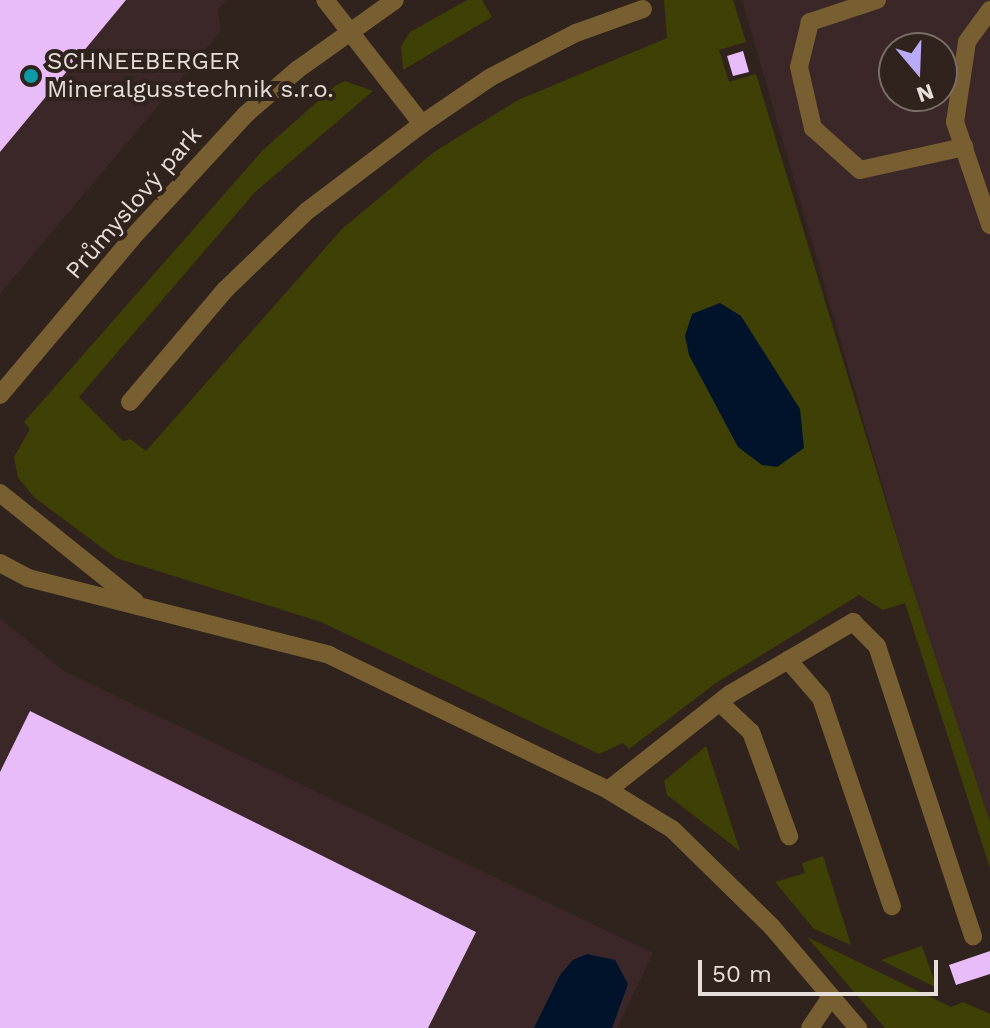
<!DOCTYPE html>
<html>
<head>
<meta charset="utf-8">
<style>
  body { margin:0 }
  #map { position:relative; width:990px; height:1028px; overflow:hidden; background:#30221c; font-family:"Work Sans",sans-serif }
  div>[style] { position:absolute }
  [style*='--x'] { left:calc(var(--x)*1px); top:calc(var(--y)*1px); width:calc(var(--w)*1px); rotate:calc(var(--a)*1deg) }
  .industrial>* { inset:0; background:#3b2728 }
  .green>* { inset:0; background:#3f4005 }
  .water>* { inset:0; background:#00132b }
  .building>* { inset:0; background:#e8bcf8 }
  .service>* { height:18px; margin:-9px; padding:0 9px; transform-origin:9px; border-radius:9px; background:#775f32 }
  .dots>* { width:22px; height:22px; translate:-50% -50%; box-sizing:border-box; border:4px solid #30221c; border-radius:50% }
  span { translate:-50% -50%; white-space:nowrap; text-align:center; line-height:1.15; -webkit-text-stroke:8px #30221c; paint-order:stroke }
  .poi-label { font-size:24px; color:#e7ddd9 }
  .left { translate:0 -50%; text-align:left }
  .street-label { font-size:24px; color:#e7ddd9 }
  .north { position:absolute; left:878px; top:32px; width:80px; height:80px; box-sizing:border-box; background:#30221c; border:2px solid #796d68; border-radius:50%; rotate:161deg; font-size:22px; font-weight:700; line-height:32px; text-align:center; color:#e7ddd9 }
  .north::after { content:''; display:block; margin:auto; width:28px; height:36px; background:#b9abf7; clip-path:polygon(50% 0,100% 100%,50% 72%,0 100%) }
  .scale { position:absolute; left:698px; top:960px; width:240px; height:36px; box-sizing:border-box; border:4px solid #e7ddd9; border-top:0; padding-left:10px; font-size:24px; line-height:28px; white-space:nowrap; color:#e7ddd9; -webkit-text-stroke:6px #30221c; paint-order:stroke }
</style>
</head>
<body>
<div id="map">
  <div class="industrial">
    <div style="clip-path:polygon(0 0,228px 0,218px 9px,221px 31px,0 294px)"></div>
    <div style="clip-path:polygon(evenodd,742px 0,990px 0,990px 822px,908px 574px,742px 0,894px 48px,942px 48px,942px 96px,894px 96px,894px 48px)"></div>
    <div style="clip-path:polygon(0 618px,64px 671px,653px 953px,617px 1028px,0 1028px)"></div>
  </div>
  <div class="green">
    <div style="clip-path:polygon(467px 0,482px 0,492px 17px,403px 70px,401px 46px,410px 32px)"></div>
    <div style="clip-path:polygon(664px 0,733px 0,746px 42px,719px 50px,729px 82px,756px 74px,908px 574px,990px 822px,990px 868px,905px 603px,883px 610px,859px 595px,716px 683px,629px 749px,623px 743px,599px 754px,321px 622px,116px 558px,35px 498px,18px 478px,14px 457px,30px 429px,24px 422px,263px 150px,335px 86px,345px 81px,373px 91px,255px 192px,79px 397px,123px 441px,130px 439px,146px 451px,342px 229px,434px 152px,518px 100px,667px 38px)"></div>
    <div style="clip-path:polygon(706px 746px,740px 851px,667px 795px,664px 781px)"></div>
    <div style="clip-path:polygon(823px 856px,851px 945px,814px 929px,775px 882px,805px 873px,802px 863px)"></div>
    <div style="clip-path:polygon(807px 937px,951px 1007px,963px 1002px,990px 1014px,990px 1028px,885px 1028px)"></div>
    <div style="clip-path:polygon(922px 946px,937px 988px,881px 960px)"></div>
  </div>
  <div class="water">
    <div style="clip-path:polygon(720px 303px,741px 316px,800px 409px,804px 448px,777px 467px,762px 465px,738px 447px,689px 355px,685px 336px,692px 314px)"></div>
    <div style="clip-path:polygon(587px 954px,615px 960px,628px 984px,612px 1028px,534px 1028px,560px 975px,573px 960px)"></div>
  </div>
  <div class="building">
    <div style="clip-path:polygon(0 0,126px 0,0 152px)"></div>
    <div style="clip-path:polygon(743px 51px,749px 72px,733px 76px,727px 56px)"></div>
    <div style="clip-path:polygon(30px 711px,476px 932px,428px 1028px,0 1028px,0 772px)"></div>
    <div style="clip-path:polygon(990px 951px,990px 974px,956px 985px,949px 965px)"></div>
  </div>
  <div class="service">
    <div style="--x:877;--y:0;--w:71;--a:161.8"></div>
    <div style="--x:810;--y:22;--w:46;--a:103.7"></div>
    <div style="--x:799;--y:67;--w:63;--a:77.1"></div>
    <div style="--x:813;--y:128;--w:63;--a:41.8"></div>
    <div style="--x:860;--y:170;--w:107;--a:-12.5"></div>
    <div style="--x:990;--y:10;--w:39;--a:126"></div>
    <div style="--x:967;--y:42;--w:81;--a:98.5"></div>
    <div style="--x:955;--y:122;--w:109;--a:71.2"></div>
    <div style="--x:422;--y:124;--w:83;--a:-34.3"></div>
    <div style="--x:491;--y:77;--w:96;--a:-27.4"></div>
    <div style="--x:576;--y:33;--w:71;--a:-19.7"></div>
    <div style="--x:0;--y:395;--w:205;--a:-49.9"></div>
    <div style="--x:132;--y:238;--w:167;--a:-47.4"></div>
    <div style="--x:245;--y:115;--w:69;--a:-40.9"></div>
    <div style="--x:297;--y:70;--w:120;--a:-35.5"></div>
    <div style="--x:130;--y:402;--w:148;--a:-49.7"></div>
    <div style="--x:226;--y:289;--w:112;--a:-43.9"></div>
    <div style="--x:307;--y:211;--w:144;--a:-37.1"></div>
    <div style="--x:422;--y:124;--w:157;--a:-128"></div>
    <div style="--x:0;--y:493;--w:173;--a:38.7"></div>
    <div style="--x:0;--y:563;--w:32;--a:28"></div>
    <div style="--x:28;--y:578;--w:311;--a:14.3"></div>
    <div style="--x:329;--y:655;--w:310;--a:25.8"></div>
    <div style="--x:608;--y:790;--w:75;--a:31.4"></div>
    <div style="--x:672;--y:829;--w:140;--a:44.4"></div>
    <div style="--x:772;--y:927;--w:133;--a:49.6"></div>
    <div style="--x:788;--y:660;--w:50;--a:49"></div>
    <div style="--x:821;--y:698;--w:220;--a:71.2"></div>
    <div style="--x:720;--y:703;--w:42;--a:43.1"></div>
    <div style="--x:751;--y:732;--w:111;--a:69.9"></div>
    <div style="--x:608;--y:790;--w:155;--a:-38.2"></div>
    <div style="--x:730;--y:694;--w:143;--a:-30.3"></div>
    <div style="--x:853;--y:622;--w:34;--a:45"></div>
    <div style="--x:877;--y:646;--w:306;--a:71.7"></div>
    <div style="--x:810;--y:1028;--w:37;--a:-56"></div>
  </div>
  <div class="dots">
    <div style="left:31px;top:76px;background:#0f9aa8"></div>
  </div>
  <div class="poi-label">
    <span class="left" style="left:47px;top:76px">SCHNEEBERGER<br>Mineralgusstechnik s.r.o.</span>
  </div>
  <div class="street-label">
    <span style="left:134px;top:203px;rotate:-49deg">Průmyslový park</span>
  </div>
  <div class="north">N</div>
  <div class="scale">50 m</div>
</div>
</body>
</html>
